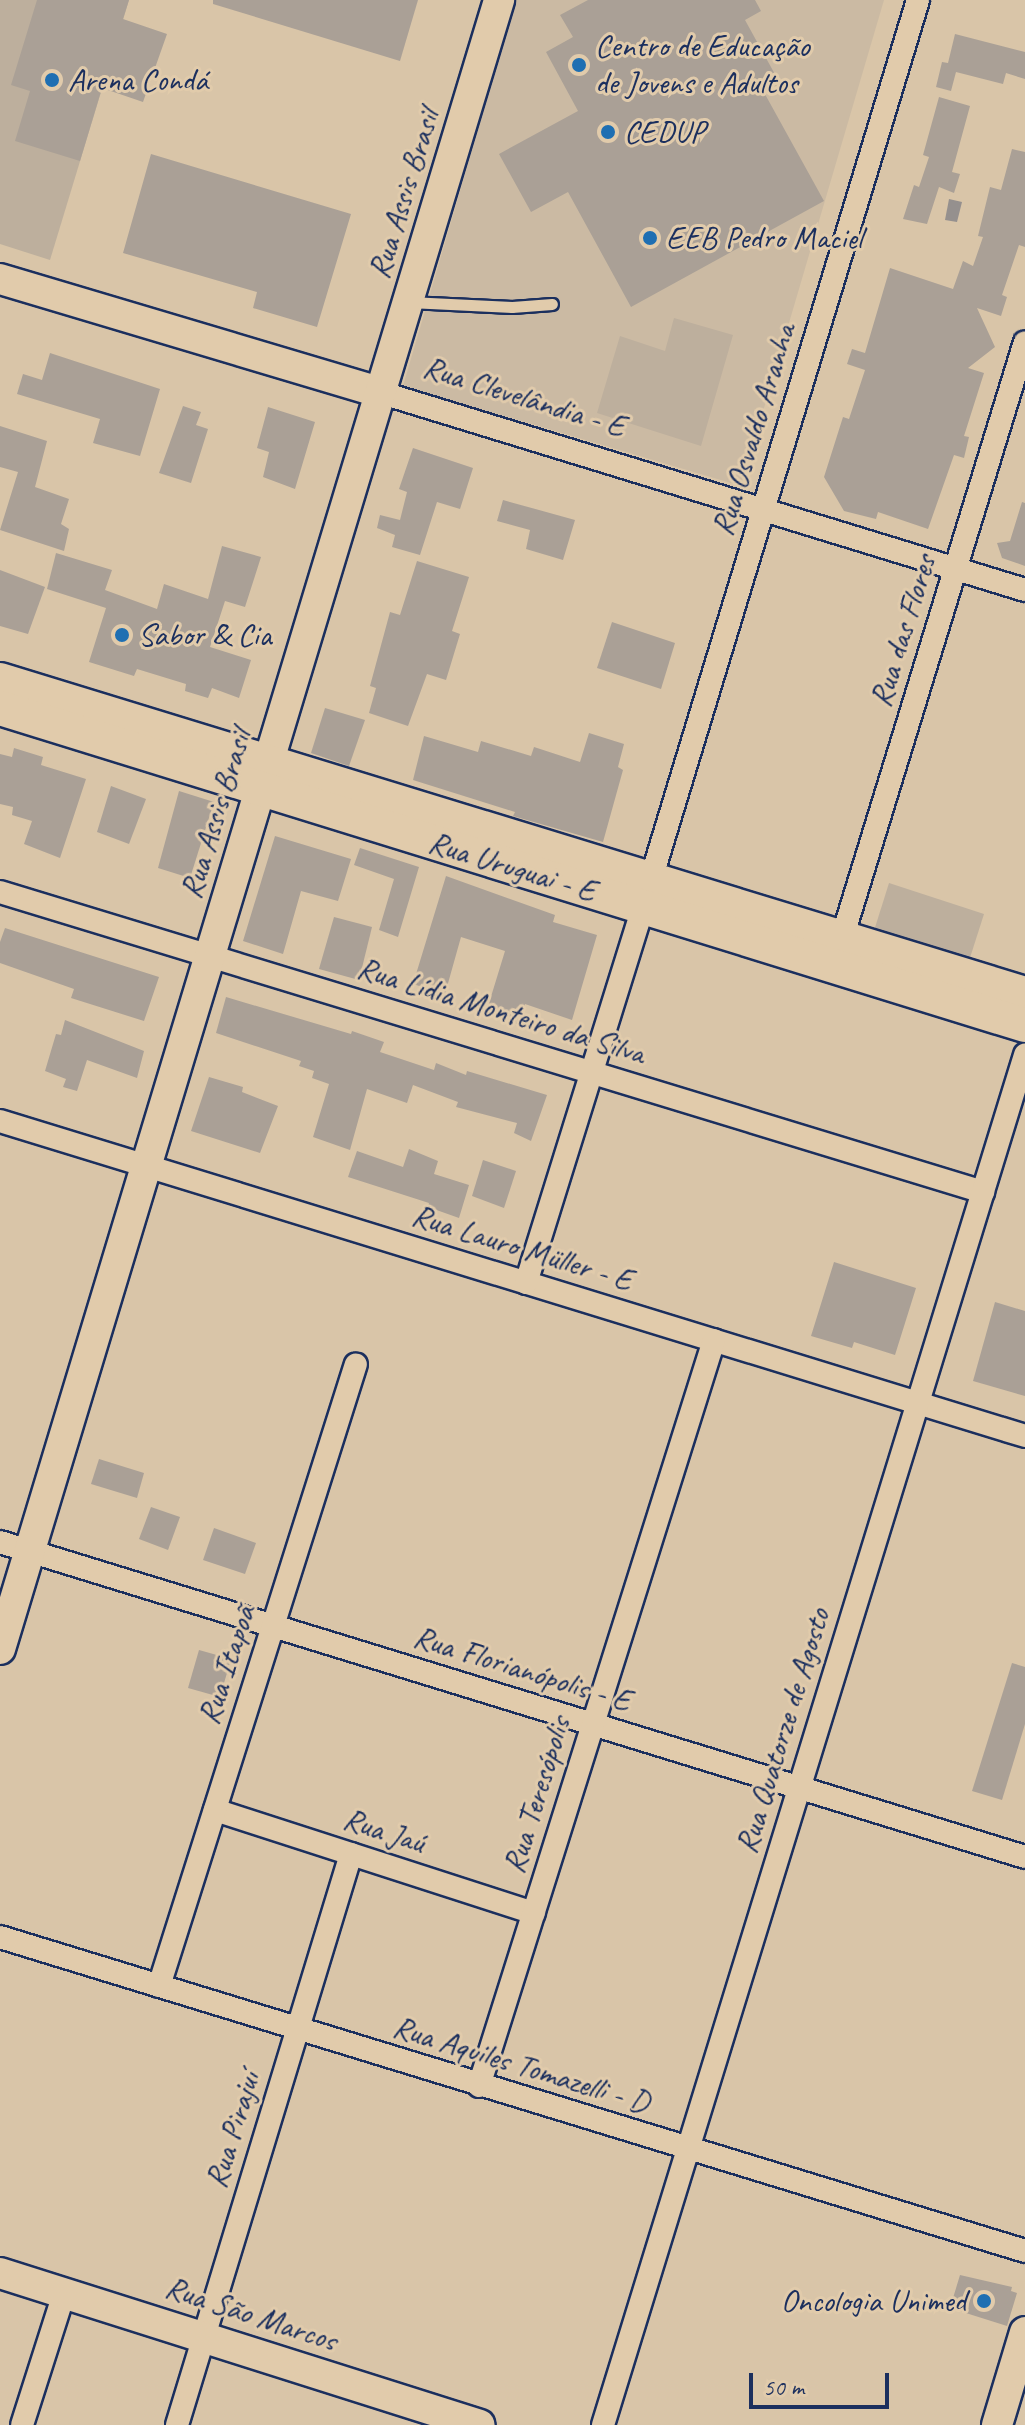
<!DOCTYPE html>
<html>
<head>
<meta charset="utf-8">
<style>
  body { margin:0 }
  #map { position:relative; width:1025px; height:2425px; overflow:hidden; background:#d9c5a8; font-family:Caveat,sans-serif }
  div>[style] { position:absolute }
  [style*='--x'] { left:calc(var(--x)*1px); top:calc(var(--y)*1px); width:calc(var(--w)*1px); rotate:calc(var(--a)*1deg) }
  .built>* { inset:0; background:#cbbaa3 }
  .green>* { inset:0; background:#bdaf9d }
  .water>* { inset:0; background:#95908e }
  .building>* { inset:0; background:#aaa096 }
  .roads { filter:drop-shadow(2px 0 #1b2f5e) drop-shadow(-2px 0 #1b2f5e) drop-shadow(0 2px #1b2f5e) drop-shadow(0 -2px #1b2f5e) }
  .lane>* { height:11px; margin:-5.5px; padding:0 5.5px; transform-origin:5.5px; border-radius:5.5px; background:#e1cbab }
  .street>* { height:22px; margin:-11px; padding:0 11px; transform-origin:11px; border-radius:11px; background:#e1cbab }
  .secondary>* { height:30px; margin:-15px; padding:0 15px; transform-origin:15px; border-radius:15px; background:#e1cbab }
  .primary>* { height:34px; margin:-17px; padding:0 17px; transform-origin:17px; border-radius:17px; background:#e1cbab }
  .dots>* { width:22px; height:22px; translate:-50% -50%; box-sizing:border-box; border:4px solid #e1cbab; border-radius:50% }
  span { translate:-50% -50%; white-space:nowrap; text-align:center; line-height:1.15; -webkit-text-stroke:6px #e1cbab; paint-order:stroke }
  .poi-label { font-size:32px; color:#1b2f5e }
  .left { translate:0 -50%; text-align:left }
  .right { translate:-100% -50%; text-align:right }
  .street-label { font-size:32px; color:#1b2f5e }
  .scale { position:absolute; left:749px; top:2373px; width:140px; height:36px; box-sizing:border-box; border:4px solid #1b2f5e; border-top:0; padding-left:10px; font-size:24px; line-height:28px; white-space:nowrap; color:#1b2f5e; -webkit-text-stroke:6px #e1cbab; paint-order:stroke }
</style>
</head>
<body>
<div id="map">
  <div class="built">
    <div style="clip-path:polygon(516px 0,884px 0,741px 486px,403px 386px)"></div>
  </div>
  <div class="green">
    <div style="clip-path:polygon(0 0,129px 0,50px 260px,0 244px)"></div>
    <div style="clip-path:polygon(674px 318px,733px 335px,701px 446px,597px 413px,620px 336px,665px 351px)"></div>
    <div style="clip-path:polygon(889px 883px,984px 914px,968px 964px,873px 934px)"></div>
  </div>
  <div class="water">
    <div style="clip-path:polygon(949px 199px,962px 202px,957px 222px,945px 220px)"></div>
  </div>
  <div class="building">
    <div style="clip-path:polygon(37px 0,129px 0,123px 19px,167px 34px,143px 102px,102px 88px,80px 161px,15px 141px,30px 91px,11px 85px)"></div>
    <div style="clip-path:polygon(213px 0,418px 0,400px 61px,213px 4px)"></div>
    <div style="clip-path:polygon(588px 0,755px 0,761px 11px,745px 20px,777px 78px,761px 87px,824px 201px,631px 307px,568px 192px,531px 212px,499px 154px,578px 111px,546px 52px,573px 37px,560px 15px)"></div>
    <div style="clip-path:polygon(955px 34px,1025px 52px,1025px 79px,1006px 73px,1003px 84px,956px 72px,951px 91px,936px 87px,942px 62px,948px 63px)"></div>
    <div style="clip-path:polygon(939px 97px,970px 106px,952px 172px,960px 174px,954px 193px,939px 187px,927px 224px,903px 219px,914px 185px,919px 187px,929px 157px,923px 155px)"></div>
    <div style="clip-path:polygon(1012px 149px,1025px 152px,1025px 247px,1019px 245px,1002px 295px,1007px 297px,1001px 316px,977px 308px,995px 347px,968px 368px,984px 373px,964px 436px,969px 437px,964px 458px,954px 455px,928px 529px,878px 512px,876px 519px,844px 511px,824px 477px,843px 417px,849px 419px,865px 370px,847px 364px,852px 349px,865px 353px,890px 268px,953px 289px,963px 261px,973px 266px,983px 237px,978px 236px,990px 187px,1001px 190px)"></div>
    <div style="clip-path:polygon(151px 154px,351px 214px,317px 327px,253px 308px,257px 292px,123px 253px)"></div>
    <div style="clip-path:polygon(50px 353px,160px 389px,140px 456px,93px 443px,100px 419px,17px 394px,23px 374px,42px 380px)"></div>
    <div style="clip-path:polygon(183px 406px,201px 412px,196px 425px,208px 429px,191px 483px,159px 473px)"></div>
    <div style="clip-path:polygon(268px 407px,315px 422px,295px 489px,263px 477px,269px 452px,257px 448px)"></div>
    <div style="clip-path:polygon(0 426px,47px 441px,35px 487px,69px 499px,61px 524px,69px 529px,64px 551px,0 530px,18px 472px,0 467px)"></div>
    <div style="clip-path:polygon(413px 448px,473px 468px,460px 509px,437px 502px,420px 555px,392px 547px,395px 535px,377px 528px,380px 515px,400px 520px,407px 492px,399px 489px)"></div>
    <div style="clip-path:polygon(503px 500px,575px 520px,563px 560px,526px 549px,530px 530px,497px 521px)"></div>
    <div style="clip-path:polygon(1022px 502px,1025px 503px,1025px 566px,1002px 558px,997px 543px,1010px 541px)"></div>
    <div style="clip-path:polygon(222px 546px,261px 557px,245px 607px,225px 601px,210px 647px,251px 660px,239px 698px,212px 688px,208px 698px,185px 691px,186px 684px,137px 669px,134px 676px,89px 662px,106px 608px,47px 589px,56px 553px,112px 570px,105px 590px,157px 609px,164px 584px,208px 599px)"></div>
    <div style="clip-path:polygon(417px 561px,469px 577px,452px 631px,460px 634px,446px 680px,427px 674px,408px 726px,369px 713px,376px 688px,370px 686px,390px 612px,400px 615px)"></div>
    <div style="clip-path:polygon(0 570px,45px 587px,28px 634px,0 626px)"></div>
    <div style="clip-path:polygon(612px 622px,675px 643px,661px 689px,597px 668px)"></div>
    <div style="clip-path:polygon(325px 708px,365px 720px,349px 766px,311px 753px)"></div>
    <div style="clip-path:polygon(589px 733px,624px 744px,618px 767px,623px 770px,603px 842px,513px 816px,515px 812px,413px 780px,424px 736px,478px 752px,481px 741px,531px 756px,534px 747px,580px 762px)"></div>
    <div style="clip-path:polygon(14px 748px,43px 757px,41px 765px,86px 779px,60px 858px,24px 844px,32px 821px,12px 815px,13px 807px,0 804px,0 754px,12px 757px)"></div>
    <div style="clip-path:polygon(111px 786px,146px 799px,129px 844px,97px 832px)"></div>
    <div style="clip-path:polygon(179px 791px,214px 802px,190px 878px,158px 868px)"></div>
    <div style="clip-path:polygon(275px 836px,351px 859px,338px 901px,301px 891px,283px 954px,243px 941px)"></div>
    <div style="clip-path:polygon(360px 848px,419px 867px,398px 937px,379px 930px,394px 879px,354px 865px)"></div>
    <div style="clip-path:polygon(446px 876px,555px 915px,553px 922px,597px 935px,572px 1020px,525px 1004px,520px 1025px,486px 1013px,505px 951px,461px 937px,445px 994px,413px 984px)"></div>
    <div style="clip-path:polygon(334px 917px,372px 927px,359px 980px,319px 969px)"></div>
    <div style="clip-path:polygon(5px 928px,159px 977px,144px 1021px,71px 998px,74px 989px,0 963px,0 942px)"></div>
    <div style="clip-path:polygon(226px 997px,351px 1034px,352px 1031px,384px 1042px,380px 1052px,434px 1070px,436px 1063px,466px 1075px,467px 1071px,547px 1095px,531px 1141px,514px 1133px,517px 1123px,456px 1107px,458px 1102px,413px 1085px,407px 1103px,367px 1089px,350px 1150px,313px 1137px,329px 1084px,312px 1078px,314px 1071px,299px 1066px,301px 1061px,216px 1033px)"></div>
    <div style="clip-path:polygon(65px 1020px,144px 1051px,137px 1078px,87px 1060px,77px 1091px,63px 1087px,66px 1079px,45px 1071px,56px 1034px,61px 1035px)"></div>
    <div style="clip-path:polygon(209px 1077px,243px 1087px,242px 1092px,278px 1106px,260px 1153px,191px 1131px)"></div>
    <div style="clip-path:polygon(409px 1149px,438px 1161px,434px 1174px,469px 1185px,459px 1218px,428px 1207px,429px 1203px,348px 1177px,357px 1151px,403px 1167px)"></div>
    <div style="clip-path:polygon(483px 1160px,516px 1171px,504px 1208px,472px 1196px)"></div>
    <div style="clip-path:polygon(834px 1262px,916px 1288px,895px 1355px,854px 1342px,852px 1348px,811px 1336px)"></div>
    <div style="clip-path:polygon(995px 1302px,1025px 1311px,1025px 1396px,973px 1381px)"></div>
    <div style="clip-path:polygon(99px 1459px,144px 1473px,137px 1498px,91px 1484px)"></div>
    <div style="clip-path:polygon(151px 1507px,180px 1517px,168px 1550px,139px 1539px)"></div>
    <div style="clip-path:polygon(214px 1528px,256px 1543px,245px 1574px,203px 1560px)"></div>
    <div style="clip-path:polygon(199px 1650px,231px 1659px,220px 1697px,188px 1688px)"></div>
    <div style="clip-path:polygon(1012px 1663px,1025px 1667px,1025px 1724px,1002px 1800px,972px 1791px)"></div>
    <div style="clip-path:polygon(960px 2275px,1012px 2287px,1011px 2291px,1017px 2293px,1007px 2326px,950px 2308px)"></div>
  </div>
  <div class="roads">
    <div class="lane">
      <div style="--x:409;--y:302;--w:103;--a:2.8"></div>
      <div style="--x:512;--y:307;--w:40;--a:-4.3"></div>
    </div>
    <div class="street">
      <div style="--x:379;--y:392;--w:676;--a:17.04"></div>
      <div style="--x:651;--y:879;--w:919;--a:-73.1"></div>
      <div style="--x:0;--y:892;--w:1028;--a:16.97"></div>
      <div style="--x:842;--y:938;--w:623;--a:-72.93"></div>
      <div style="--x:0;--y:1121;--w:1072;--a:17.08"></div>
      <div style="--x:526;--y:1283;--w:394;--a:-72.7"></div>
      <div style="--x:0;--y:1542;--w:1072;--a:17.08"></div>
      <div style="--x:215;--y:1810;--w:335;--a:17.9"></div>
      <div style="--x:0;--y:1937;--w:1072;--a:17.03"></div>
      <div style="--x:159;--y:1986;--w:652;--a:-72.43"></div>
      <div style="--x:479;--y:2086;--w:782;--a:-72.51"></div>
      <div style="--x:22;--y:2425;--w:139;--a:-72.3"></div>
      <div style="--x:177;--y:2425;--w:597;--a:-73.05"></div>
      <div style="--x:603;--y:2425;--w:1434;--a:-72.88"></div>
    </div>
    <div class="secondary">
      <div style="--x:0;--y:279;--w:395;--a:16.6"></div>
      <div style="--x:0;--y:1649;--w:1723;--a:-73.16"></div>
      <div style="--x:0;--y:2273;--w:503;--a:17.57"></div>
      <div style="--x:997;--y:2425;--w:97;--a:-73.2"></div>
    </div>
    <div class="primary">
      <div style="--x:0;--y:680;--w:1072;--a:17.03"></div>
      <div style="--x:0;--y:708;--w:1073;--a:17.19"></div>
    </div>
  </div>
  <div class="dots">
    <div style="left:579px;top:65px;background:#1f6fb2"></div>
    <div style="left:52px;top:80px;background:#1f6fb2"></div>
    <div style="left:608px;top:132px;background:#1f6fb2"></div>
    <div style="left:650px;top:238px;background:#1f6fb2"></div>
    <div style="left:122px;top:635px;background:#1f6fb2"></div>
    <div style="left:984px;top:2301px;background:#1f6fb2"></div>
  </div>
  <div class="poi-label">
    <span class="left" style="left:595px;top:65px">Centro de Educação<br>de Jovens e Adultos</span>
    <span class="left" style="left:68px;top:80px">Arena Condá</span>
    <span class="left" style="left:624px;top:132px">CEDUP</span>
    <span class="left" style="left:666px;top:238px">EEB Pedro Maciel</span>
    <span class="left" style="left:138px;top:635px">Sabor &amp; Cia</span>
    <span class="right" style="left:966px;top:2301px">Oncologia Unimed</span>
  </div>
  <div class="street-label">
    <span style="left:404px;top:194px;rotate:-73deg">Rua Assis Brasil</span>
    <span style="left:524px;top:397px;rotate:17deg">Rua Clevelândia - E</span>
    <span style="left:754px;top:430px;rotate:-73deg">Rua Osvaldo Aranha</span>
    <span style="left:903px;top:631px;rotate:-73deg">Rua das Flores</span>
    <span style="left:216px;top:814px;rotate:-73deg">Rua Assis Brasil</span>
    <span style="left:512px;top:867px;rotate:17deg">Rua Uruguai - E</span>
    <span style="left:501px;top:1011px;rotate:17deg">Rua Lídia Monteiro da Silva</span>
    <span style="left:522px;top:1248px;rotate:17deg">Rua Lauro Müller - E</span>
    <span style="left:227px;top:1665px;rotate:-72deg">Rua Itapoã</span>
    <span style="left:522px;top:1669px;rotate:17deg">Rua Florianópolis - E</span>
    <span style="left:783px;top:1731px;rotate:-73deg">Rua Quatorze de Agosto</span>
    <span style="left:537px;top:1795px;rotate:-73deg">Rua Teresópolis</span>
    <span style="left:384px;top:1831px;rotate:18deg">Rua Jaú</span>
    <span style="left:521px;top:2065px;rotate:17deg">Rua Aquiles Tomazelli - D</span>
    <span style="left:233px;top:2130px;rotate:-73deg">Rua Pirajuí</span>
    <span style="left:251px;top:2314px;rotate:18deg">Rua São Marcos</span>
  </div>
  <div class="scale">50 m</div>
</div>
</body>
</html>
